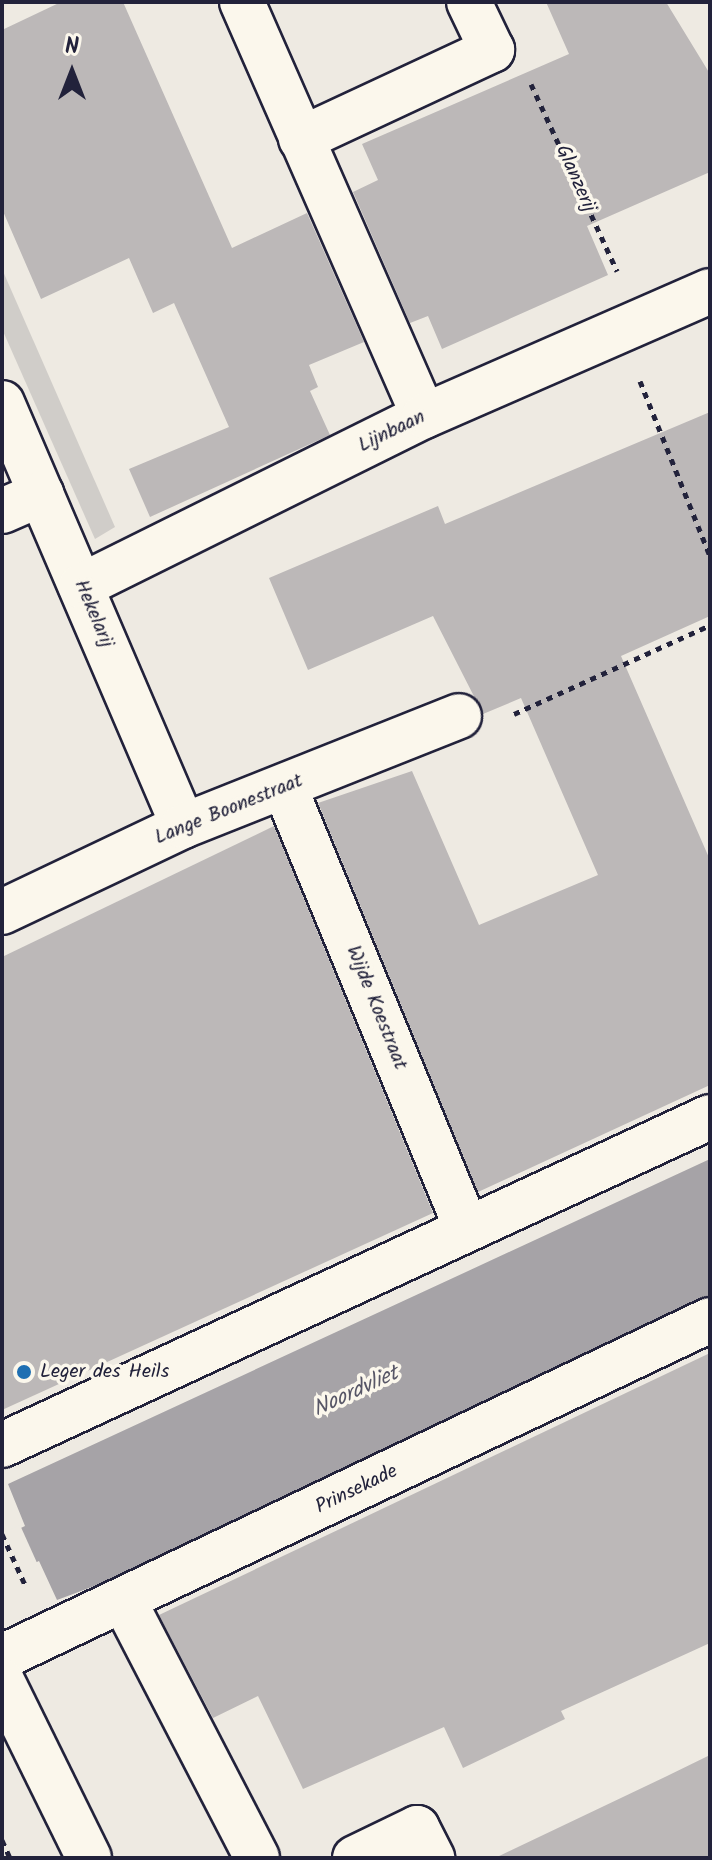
<!DOCTYPE html>
<html>
<head>
<meta charset="utf-8">
<style>
  body { margin:0 }
  #map { position:relative; width:712px; height:1860px; overflow:hidden; background:#eeeae2; font-family:Kalam,sans-serif }
  div>[style] { position:absolute }
  [style*='--x'] { left:calc(var(--x)*1px); top:calc(var(--y)*1px); width:calc(var(--w)*1px); rotate:calc(var(--a)*1deg) }
  .green>* { inset:0; background:#d0cdc9 }
  .water>* { inset:0; background:#a6a3a7 }
  .pier>* { inset:0; background:#eeeae2 }
  .building>* { inset:0; background:#bcb8b8 }
  .path>* { height:5px; margin-top:-2.5px; transform-origin:0; background:repeating-linear-gradient(90deg,#22223b 0 6px,transparent 0 12px) }
  .roads { filter:drop-shadow(2px 0 #22223b) drop-shadow(-2px 0 #22223b) drop-shadow(0 2px #22223b) drop-shadow(0 -2px #22223b) }
  .minor>* { height:44px; margin:-22px; padding:0 22px; transform-origin:22px; border-radius:22px; background:#fbf7ec }
  .dots>* { width:22px; height:22px; translate:-50% -50%; box-sizing:border-box; border:4px solid #fbf7ec; border-radius:50% }
  span { translate:-50% -50%; white-space:nowrap; text-align:center; line-height:1.15; -webkit-text-stroke:7px #fbf7ec; paint-order:stroke }
  .street-label { font-size:20px; color:#22223b }
  .poi-label { font-size:20px; color:#22223b }
  .left { translate:0 -50%; text-align:left }
  .water-label { font-size:22px; color:#575666; font-style:italic }
  .frame { position:absolute; inset:0; border:4px solid #22223b; pointer-events:none }
  .north { position:absolute; left:32px; top:32px; width:80px; height:80px; -webkit-text-stroke:6px #fbf7ec; paint-order:stroke; rotate:0deg; font-size:22px; font-weight:700; line-height:32px; text-align:center; color:#22223b }
  .north::after { content:''; display:block; margin:auto; width:28px; height:36px; background:#22223b; clip-path:polygon(50% 0,100% 100%,50% 72%,0 100%) }
</style>
</head>
<body>
<div id="map">
  <div class="green">
    <div style="clip-path:polygon(2px 269px,115px 527px,95px 539px,2px 329px)"></div>
  </div>
  <div class="water">
    <div style="clip-path:polygon(710px 1159px,710px 1298px,137px 1570px,57px 1600px,39px 1561px,2px 1578px,2px 1537px,25px 1526px,8px 1484px)"></div>
  </div>
  <div class="pier">
    <div style="clip-path:polygon(20px 1525px,38px 1565px,2px 1581px,2px 1533px)"></div>
  </div>
  <div class="building">
    <div style="clip-path:polygon(61px 2px,123px 2px,232px 248px,307px 213px,364px 342px,309px 365px,318px 387px,310px 391px,330px 435px,150px 517px,129px 469px,229px 427px,174px 303px,153px 313px,129px 258px,41px 299px,2px 209px,2px 30px)"></div>
    <div style="clip-path:polygon(546px 2px,666px 2px,710px 74px,710px 172px,587px 226px,608px 275px,442px 349px,428px 316px,410px 323px,353px 192px,378px 180px,362px 144px,569px 54px)"></div>
    <div style="clip-path:polygon(710px 412px,710px 616px,621px 656px,710px 860px,710px 1085px,478px 1192px,318px 803px,412px 771px,479px 925px,598px 875px,521px 698px,483px 714px,433px 616px,308px 670px,269px 578px,438px 506px,445px 524px)"></div>
    <div style="clip-path:polygon(274px 826px,433px 1213px,2px 1410px,2px 957px)"></div>
    <div style="clip-path:polygon(710px 1353px,710px 1643px,561px 1711px,565px 1719px,463px 1768px,444px 1727px,303px 1789px,258px 1696px,213px 1718px,159px 1615px)"></div>
    <div style="clip-path:polygon(710px 1755px,710px 1858px,495px 1858px,665px 1777px)"></div>
  </div>
  <div class="path">
    <div style="--x:531;--y:84;--w:206;--a:65.3"></div>
    <div style="--x:640;--y:381;--w:188;--a:68.2"></div>
    <div style="--x:514;--y:714;--w:215;--a:-24.4"></div>
    <div style="--x:2;--y:1534;--w:58;--a:65.6"></div>
    <div style="--x:2;--y:1840;--w:20;--a:66"></div>
  </div>
  <div class="roads">
    <div class="minor">
      <div style="--x:242;--y:2;--w:452;--a:66.3"></div>
      <div style="--x:301;--y:139;--w:211;--a:-25"></div>
      <div style="--x:492;--y:50;--w:53;--a:-115.6"></div>
      <div style="--x:2;--y:403;--w:460;--a:66.8"></div>
      <div style="--x:2;--y:511;--w:43;--a:-23.6"></div>
      <div style="--x:81;--y:586;--w:383;--a:-26.4"></div>
      <div style="--x:424;--y:416;--w:312;--a:-23.6"></div>
      <div style="--x:285;--y:788;--w:476;--a:67.6"></div>
      <div style="--x:2;--y:912;--w:200;--a:-25.4"></div>
      <div style="--x:183;--y:826;--w:297;--a:-21.7"></div>
      <div style="--x:2;--y:1445;--w:780;--a:-24.86"></div>
      <div style="--x:124;--y:1601;--w:289;--a:62.6"></div>
      <div style="--x:2;--y:1657;--w:784;--a:-25.45"></div>
      <div style="--x:2;--y:1681;--w:197;--a:63.8"></div>
      <div style="--x:355;--y:1858;--w:69;--a:-25.8"></div>
      <div style="--x:417;--y:1828;--w:34;--a:63"></div>
    </div>
  </div>
  <div class="dots">
    <div style="left:24px;top:1372px;background:#1f6fb2"></div>
  </div>
  <div class="street-label">
    <span style="left:575px;top:179px;rotate:66deg">Glanzerij</span>
    <span style="left:392px;top:432px;rotate:-26deg">Lijnbaan</span>
    <span style="left:93px;top:614px;rotate:67deg">Hekelarij</span>
    <span style="left:229px;top:810px;rotate:-22deg">Lange Boonestraat</span>
    <span style="left:376px;top:1008px;rotate:68deg">Wijde Koestraat</span>
    <span style="left:357px;top:1490px;rotate:-26deg">Prinsekade</span>
  </div>
  <div class="poi-label">
    <span class="left" style="left:40px;top:1372px">Leger des Heils</span>
  </div>
  <div class="water-label">
    <span style="left:356px;top:1392px;rotate:-25deg">Noordvliet</span>
  </div>
  <div class="frame"></div>
  <div class="north">N</div>
</div>
</body>
</html>
